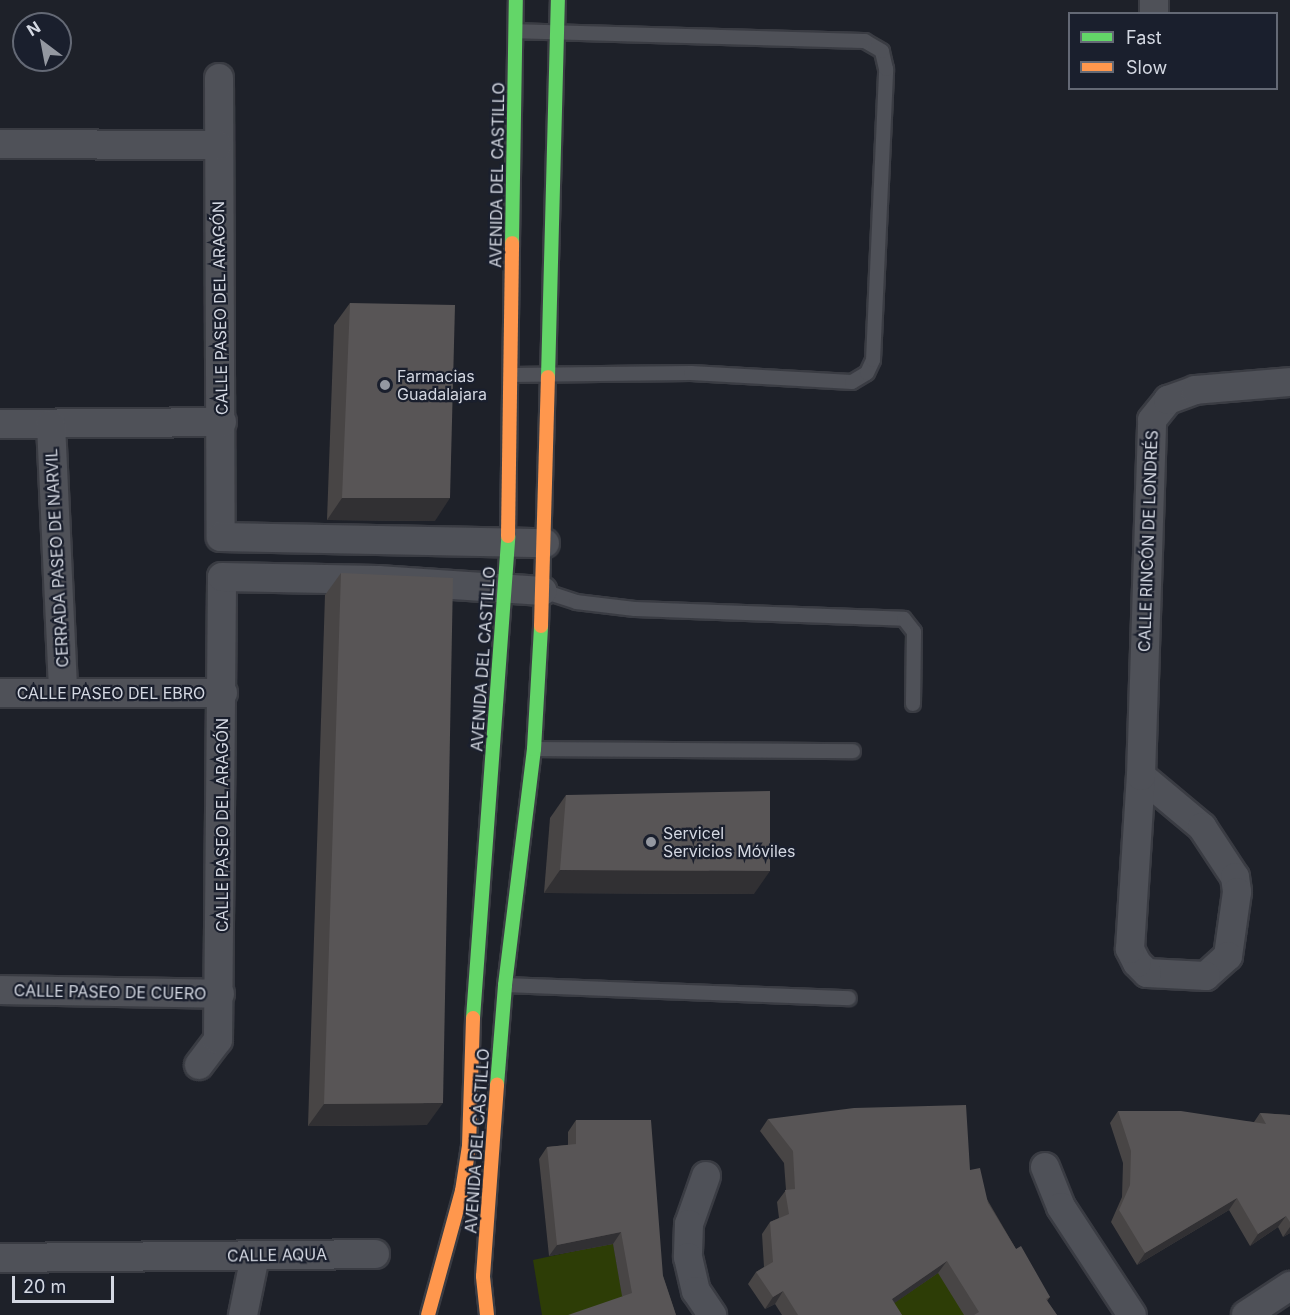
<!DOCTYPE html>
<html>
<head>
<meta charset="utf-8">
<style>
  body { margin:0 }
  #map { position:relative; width:1290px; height:1315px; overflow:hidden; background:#1e2129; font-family:Inter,sans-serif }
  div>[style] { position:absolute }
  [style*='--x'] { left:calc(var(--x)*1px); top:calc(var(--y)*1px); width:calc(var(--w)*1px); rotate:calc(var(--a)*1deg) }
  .green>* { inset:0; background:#2d3d06 }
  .roads { filter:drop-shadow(2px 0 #3a3c43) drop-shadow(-2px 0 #3a3c43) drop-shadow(0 2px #3a3c43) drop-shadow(0 -2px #3a3c43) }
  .lane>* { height:14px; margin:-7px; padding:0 7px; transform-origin:7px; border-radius:7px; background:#4f5158 }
  .street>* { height:28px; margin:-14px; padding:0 14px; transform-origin:14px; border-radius:14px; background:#4f5158 }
  .fast>* { height:14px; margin:-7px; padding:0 7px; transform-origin:7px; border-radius:7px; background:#63d668 }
  .slow>* { height:14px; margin:-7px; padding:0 7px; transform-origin:7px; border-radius:7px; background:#ff974d }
  .wall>* { inset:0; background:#484545 }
  .shaded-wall>* { inset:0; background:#313033 }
  .building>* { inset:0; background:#585556 }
  .dots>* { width:16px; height:16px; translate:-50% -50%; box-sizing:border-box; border:3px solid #1a1f2d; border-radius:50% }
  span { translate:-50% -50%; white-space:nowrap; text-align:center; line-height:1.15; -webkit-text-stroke:4.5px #1a1f2d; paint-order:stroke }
  .street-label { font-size:16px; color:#d4d8e2 }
  .poi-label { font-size:16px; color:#d4d8e2 }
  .left { translate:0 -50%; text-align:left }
  .legend { position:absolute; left:1068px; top:12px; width:210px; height:78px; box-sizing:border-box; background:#1a1f2d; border:2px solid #646975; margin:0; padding:8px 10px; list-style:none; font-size:18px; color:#d4d8e2 }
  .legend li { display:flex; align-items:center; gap:12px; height:30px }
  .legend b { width:30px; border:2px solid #646975 }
  .north { position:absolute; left:12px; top:12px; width:60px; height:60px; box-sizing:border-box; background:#1a1f2d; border:2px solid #646975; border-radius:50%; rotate:328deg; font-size:16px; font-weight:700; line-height:24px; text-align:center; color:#d4d8e2 }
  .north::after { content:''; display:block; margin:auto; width:21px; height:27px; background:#9498a1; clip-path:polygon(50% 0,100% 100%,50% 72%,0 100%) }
  .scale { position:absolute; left:12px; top:1276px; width:102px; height:27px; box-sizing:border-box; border:3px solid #d4d8e2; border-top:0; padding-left:8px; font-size:18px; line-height:21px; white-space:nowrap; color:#d4d8e2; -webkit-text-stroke:4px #1a1f2d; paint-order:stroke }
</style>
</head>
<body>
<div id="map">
  <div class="green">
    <div style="clip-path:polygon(613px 1243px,624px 1304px,593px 1315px,542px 1315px,533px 1260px)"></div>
    <div style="clip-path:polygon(836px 1248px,943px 1269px,965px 1315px,882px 1315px)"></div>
  </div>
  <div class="roads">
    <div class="lane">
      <div style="--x:511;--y:375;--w:180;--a:-0.6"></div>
      <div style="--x:691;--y:373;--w:161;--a:3.2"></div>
      <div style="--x:852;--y:382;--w:17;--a:-31"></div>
      <div style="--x:867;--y:373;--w:14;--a:-65"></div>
      <div style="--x:873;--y:360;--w:291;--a:-87.4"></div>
      <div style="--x:886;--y:69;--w:18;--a:-103"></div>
      <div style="--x:882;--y:51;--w:20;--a:-150"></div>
      <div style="--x:865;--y:41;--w:349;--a:-178.4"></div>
      <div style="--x:543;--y:591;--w:35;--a:18"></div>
      <div style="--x:576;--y:602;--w:59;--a:6.8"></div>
      <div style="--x:635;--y:609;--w:269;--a:2.1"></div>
      <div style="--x:904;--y:619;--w:16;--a:52"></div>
      <div style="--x:914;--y:632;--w:72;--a:90.8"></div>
      <div style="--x:534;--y:749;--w:319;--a:0.4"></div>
      <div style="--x:505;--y:985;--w:344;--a:2.2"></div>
    </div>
    <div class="street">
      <div style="--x:1154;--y:0;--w:14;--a:90"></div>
      <div style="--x:219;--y:78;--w:459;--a:89.8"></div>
      <div style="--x:221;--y:537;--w:324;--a:1.1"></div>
      <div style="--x:0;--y:144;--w:218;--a:0.3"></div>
      <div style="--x:0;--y:424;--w:222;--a:-0.5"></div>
      <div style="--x:51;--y:424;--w:268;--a:87.4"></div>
      <div style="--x:0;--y:693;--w:223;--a:0"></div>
      <div style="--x:1141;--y:776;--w:80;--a:39.9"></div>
      <div style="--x:1202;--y:827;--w:60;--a:56.6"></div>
      <div style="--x:1235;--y:877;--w:15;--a:82"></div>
      <div style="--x:1237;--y:892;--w:65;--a:98"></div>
      <div style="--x:1228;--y:956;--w:30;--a:138"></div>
      <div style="--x:1206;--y:976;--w:59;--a:-177.1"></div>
      <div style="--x:1147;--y:973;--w:14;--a:-135"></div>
      <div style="--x:1137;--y:963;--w:16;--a:-117"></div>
      <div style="--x:1130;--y:949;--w:173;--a:-86.4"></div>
      <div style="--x:1141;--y:776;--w:356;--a:-88.2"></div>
      <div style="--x:1152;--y:420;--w:26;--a:-51"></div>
      <div style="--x:1168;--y:400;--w:29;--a:-20"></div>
      <div style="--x:1195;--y:390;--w:95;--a:-4.8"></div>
      <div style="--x:0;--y:990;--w:220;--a:1"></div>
      <div style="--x:199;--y:1065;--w:31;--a:-53"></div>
      <div style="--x:218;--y:1040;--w:463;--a:-89.5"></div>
      <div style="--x:222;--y:577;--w:156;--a:1.1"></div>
      <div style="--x:378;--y:580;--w:165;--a:3.8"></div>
      <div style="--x:1045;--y:1167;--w:43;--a:68.2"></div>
      <div style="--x:1061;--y:1207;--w:129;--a:56.7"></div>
      <div style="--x:706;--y:1176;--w:51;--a:109.5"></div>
      <div style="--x:689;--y:1224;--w:33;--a:92"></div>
      <div style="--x:688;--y:1257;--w:35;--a:77"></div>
      <div style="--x:696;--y:1291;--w:29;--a:56"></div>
      <div style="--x:0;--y:1258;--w:375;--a:-0.6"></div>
      <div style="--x:243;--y:1315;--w:60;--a:-78.5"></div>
      <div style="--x:1246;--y:1315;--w:53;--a:-33.4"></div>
    </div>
    <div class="fast">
      <div style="--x:512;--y:243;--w:243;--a:-89.1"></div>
      <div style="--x:548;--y:377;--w:377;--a:-88.5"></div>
      <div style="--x:473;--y:1018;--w:483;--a:-85.8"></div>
      <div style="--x:497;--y:1085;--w:100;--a:-85.4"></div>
      <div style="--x:505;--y:985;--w:238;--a:-83"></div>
      <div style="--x:534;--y:749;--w:123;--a:-86.7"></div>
    </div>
    <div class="slow">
      <div style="--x:508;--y:536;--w:293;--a:-89.2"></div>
      <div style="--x:541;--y:626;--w:249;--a:-88.4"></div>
      <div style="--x:428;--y:1315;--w:129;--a:-74.7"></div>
      <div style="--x:462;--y:1191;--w:46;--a:-81.2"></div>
      <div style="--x:469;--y:1146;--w:128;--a:-88.2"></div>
      <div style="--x:487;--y:1315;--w:39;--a:-96"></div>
      <div style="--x:483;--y:1276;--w:192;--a:-85.8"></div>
    </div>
  </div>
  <div class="wall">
    <div style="clip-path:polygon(350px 303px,435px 521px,327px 520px,334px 325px)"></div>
    <div style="clip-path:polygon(341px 573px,427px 1125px,308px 1126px,325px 595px)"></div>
    <div style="clip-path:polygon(566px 795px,754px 894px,544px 893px,550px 818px)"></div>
    <div style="clip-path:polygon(1118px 1111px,1254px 1122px,1260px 1113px,1290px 1115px,1290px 1233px,1283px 1237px,1278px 1227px,1250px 1246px,1229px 1210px,1137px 1265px,1111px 1222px,1122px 1197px,1123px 1163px,1110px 1123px)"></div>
    <div style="clip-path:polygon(768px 1119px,970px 1170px,1016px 1249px,1050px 1297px,1047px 1301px,1057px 1315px,964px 1315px,938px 1273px,894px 1303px,902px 1315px,782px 1315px,775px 1304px,765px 1309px,748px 1284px,756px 1272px,764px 1267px,762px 1234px,770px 1222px,779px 1218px,777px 1202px,786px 1190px,784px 1163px,760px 1131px)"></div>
    <div style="clip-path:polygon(576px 1120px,663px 1276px,676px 1315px,622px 1296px,613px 1244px,549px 1256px,539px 1159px,547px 1147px,568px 1145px,568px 1132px)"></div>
  </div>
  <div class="shaded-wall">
    <div style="clip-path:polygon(342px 498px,450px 498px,435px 521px,327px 520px)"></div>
    <div style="clip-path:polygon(560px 870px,770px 871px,754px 894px,544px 893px)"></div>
    <div style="clip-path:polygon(443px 1103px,427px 1125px,308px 1126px,324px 1104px)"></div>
    <div style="clip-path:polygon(1237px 1198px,1229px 1210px,1137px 1265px,1145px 1253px)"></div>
    <div style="clip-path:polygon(1286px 1216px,1278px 1227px,1250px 1246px,1258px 1234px)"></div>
    <div style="clip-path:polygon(1290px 1227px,1290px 1233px,1283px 1237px)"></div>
    <div style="clip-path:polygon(621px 1232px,613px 1244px,549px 1256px,557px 1245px)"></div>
    <div style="clip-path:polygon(947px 1261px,938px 1273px,883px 1311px,892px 1299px)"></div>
    <div style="clip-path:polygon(783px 1291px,775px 1304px,765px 1309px,773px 1297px)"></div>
  </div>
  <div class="building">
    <div style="clip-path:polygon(350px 303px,455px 305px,450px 498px,342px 498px)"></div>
    <div style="clip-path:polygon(341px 573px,453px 578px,443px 1103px,324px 1104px)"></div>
    <div style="clip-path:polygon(770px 791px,770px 871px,560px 870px,566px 795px)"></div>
    <div style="clip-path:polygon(966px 1105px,970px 1170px,980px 1168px,988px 1203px,1016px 1249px,1021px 1246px,1050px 1297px,1046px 1299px,1057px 1315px,974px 1315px,979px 1312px,947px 1261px,892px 1299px,902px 1315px,798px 1315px,783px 1291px,773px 1297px,756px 1272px,773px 1262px,770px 1222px,789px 1214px,785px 1190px,795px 1189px,793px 1151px,768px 1119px,854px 1108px)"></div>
    <div style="clip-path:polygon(1118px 1111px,1181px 1111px,1266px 1124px,1260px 1113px,1290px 1115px,1290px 1222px,1286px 1216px,1258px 1234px,1237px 1198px,1145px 1253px,1119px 1210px,1130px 1185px,1131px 1151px)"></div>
    <div style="clip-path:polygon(576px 1120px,651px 1120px,663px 1276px,676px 1315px,568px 1315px,632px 1293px,621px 1232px,557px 1245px,547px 1147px,576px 1144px)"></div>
  </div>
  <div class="dots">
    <div style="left:385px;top:385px;background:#9498a1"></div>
    <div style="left:651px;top:842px;background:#9498a1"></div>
  </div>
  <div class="street-label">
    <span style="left:497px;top:175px;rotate:-89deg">AVENIDA DEL CASTILLO</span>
    <span style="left:220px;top:308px;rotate:-91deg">CALLE PASEO DEL ARAGÓN</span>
    <span style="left:1148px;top:541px;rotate:-88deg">CALLE RINCÓN DE LONDRÉS</span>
    <span style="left:57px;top:558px;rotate:-93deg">CERRADA PASEO DE NARVIL</span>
    <span style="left:483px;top:659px;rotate:-86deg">AVENIDA DEL CASTILLO</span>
    <span style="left:111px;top:693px">CALLE PASEO DEL EBRO</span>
    <span style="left:222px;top:825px;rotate:-90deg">CALLE PASEO DEL ARAGÓN</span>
    <span style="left:110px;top:992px;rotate:1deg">CALLE PASEO DE CUERO</span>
    <span style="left:477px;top:1141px;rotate:-86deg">AVENIDA DEL CASTILLO</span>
    <span style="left:277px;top:1255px;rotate:-1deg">CALLE AQUA</span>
  </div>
  <div class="poi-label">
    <span class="left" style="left:397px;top:385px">Farmacias<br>Guadalajara</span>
    <span class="left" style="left:663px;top:842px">Servicel<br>Servicios Móviles</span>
  </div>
  <ul class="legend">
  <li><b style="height:8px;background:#63d668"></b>Fast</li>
  <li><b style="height:8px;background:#ff974d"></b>Slow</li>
  </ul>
  <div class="north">N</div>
  <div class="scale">20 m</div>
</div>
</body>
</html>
